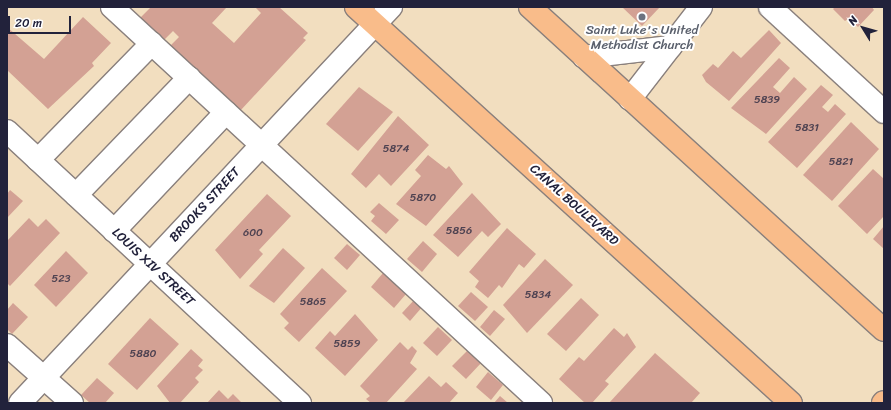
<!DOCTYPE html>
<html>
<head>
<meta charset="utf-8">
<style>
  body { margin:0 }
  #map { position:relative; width:891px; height:410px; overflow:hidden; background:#f2debf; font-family:Sriracha,sans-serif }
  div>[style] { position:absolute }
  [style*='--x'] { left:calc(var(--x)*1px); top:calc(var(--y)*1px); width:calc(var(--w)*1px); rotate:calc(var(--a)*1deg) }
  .building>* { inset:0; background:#d3a194 }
  .roads { filter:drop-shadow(1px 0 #8a807d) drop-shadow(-1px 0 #8a807d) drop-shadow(0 1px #8a807d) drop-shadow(0 -1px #8a807d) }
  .minor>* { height:22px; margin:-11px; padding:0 11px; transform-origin:11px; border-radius:11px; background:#fff }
  .major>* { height:22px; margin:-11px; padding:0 11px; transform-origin:11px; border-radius:11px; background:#f9bc8a }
  .highway>* { height:22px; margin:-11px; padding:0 11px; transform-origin:11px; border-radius:11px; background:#f9bc8a }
  .dots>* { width:11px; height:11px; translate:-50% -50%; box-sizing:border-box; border:2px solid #fff; border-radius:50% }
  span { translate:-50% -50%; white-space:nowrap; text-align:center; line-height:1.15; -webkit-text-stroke:4px #fff; paint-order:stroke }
  .number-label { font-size:11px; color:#4e4251 }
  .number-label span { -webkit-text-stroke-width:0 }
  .worship-label { font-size:13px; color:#5b616d }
  .street-label { font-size:13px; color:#22223b }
  .frame { position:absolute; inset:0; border:8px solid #22223b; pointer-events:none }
  .north { position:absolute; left:843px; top:8px; width:40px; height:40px; -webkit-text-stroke:3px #fff; paint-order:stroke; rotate:307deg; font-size:11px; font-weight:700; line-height:16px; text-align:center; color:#22223b }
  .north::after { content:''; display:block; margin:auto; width:14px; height:18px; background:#22223b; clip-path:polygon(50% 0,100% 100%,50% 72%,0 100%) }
  .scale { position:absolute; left:8px; top:16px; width:63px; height:18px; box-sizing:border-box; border:2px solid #22223b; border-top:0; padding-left:5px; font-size:12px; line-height:14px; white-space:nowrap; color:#22223b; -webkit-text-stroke:3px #fff; paint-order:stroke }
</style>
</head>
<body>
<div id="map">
  <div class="building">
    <div style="clip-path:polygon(151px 7px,227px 7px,212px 23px,234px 43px,261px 13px,255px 7px,279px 7px,308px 33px,303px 38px,306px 40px,240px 111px,168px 48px,179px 37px,173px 31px,164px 40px,140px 18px)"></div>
    <div style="clip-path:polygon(622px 7px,660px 7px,642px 26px)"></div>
    <div style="clip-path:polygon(835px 7px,872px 7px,874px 10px,858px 27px,849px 18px,845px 21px,833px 9px)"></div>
    <div style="clip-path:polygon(83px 17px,111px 43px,92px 63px,94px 66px,48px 109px,7px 70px,7px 27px,44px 59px)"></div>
    <div style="clip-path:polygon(769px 30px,781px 43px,729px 101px,706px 82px,702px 75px,713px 64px,718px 68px,733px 51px,741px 58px)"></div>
    <div style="clip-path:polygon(779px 58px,790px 68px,773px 87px,780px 93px,794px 77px,807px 89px,766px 134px,731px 108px)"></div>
    <div style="clip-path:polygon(821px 85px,833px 95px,822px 107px,828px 112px,835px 104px,846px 114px,797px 168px,768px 142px)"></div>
    <div style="clip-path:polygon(359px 87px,393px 112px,358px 151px,326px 124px)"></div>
    <div style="clip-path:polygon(398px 116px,429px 145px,391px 186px,379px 174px,366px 188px,351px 174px)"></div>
    <div style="clip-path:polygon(851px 122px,879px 149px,832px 201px,803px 175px)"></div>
    <div style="clip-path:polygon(428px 155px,446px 169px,449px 166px,463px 184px,426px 226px,396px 204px,421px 176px,415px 170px)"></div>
    <div style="clip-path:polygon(873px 169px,884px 179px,884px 216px,867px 234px,838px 206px)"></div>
    <div style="clip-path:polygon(10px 190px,23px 201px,7px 218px,7px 194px)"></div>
    <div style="clip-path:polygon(472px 193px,501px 224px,488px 237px,482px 231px,458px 257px,433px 235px)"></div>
    <div style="clip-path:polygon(267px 194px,291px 216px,259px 250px,263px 254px,240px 279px,215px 250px)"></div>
    <div style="clip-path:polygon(379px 203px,399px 220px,386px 234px,371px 221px,375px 216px,370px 212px)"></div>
    <div style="clip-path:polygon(29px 218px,38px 227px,46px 219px,60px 233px,10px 286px,7px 283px,7px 241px)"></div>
    <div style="clip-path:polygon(884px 226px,884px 249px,873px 239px)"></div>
    <div style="clip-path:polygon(507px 228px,536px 254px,524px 268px,519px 264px,502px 288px,499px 285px,488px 298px,475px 287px,479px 281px,469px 272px)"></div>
    <div style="clip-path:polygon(423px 241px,437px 254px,422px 272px,407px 259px)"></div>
    <div style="clip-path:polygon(347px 244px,360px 255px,347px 270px,334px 258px)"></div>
    <div style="clip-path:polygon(283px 248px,305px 268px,274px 303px,249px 286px)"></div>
    <div style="clip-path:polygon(66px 251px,88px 273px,56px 307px,34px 285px)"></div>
    <div style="clip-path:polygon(545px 259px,573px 285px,527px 333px,503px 305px)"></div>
    <div style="clip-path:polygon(322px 268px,347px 291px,299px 342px,284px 328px,289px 323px,280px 314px)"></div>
    <div style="clip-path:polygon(383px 273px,406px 294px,394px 308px,371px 287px)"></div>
    <div style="clip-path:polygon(471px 292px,488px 307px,475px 321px,458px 306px)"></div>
    <div style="clip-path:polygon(581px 298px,599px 315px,566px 351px,547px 334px)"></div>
    <div style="clip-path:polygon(415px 299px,423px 306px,410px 321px,402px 313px)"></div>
    <div style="clip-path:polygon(13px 303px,28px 317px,12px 334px,7px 329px,7px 310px)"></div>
    <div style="clip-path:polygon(494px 310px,505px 319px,490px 336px,480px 327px)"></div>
    <div style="clip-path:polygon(355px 314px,378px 340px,345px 376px,315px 348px,330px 331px,335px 336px)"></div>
    <div style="clip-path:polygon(150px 318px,179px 344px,137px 390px,108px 364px)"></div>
    <div style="clip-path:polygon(438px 327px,452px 340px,437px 356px,423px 343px)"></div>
    <div style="clip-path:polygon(614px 328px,624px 337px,627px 333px,636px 347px,605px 381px,609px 384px,592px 403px,585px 403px,559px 379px,579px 357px,584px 361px)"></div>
    <div style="clip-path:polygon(400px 342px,408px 350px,412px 346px,417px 351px,410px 363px,417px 369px,386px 403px,371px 403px,366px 399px,370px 396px,360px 386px)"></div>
    <div style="clip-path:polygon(470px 348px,483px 361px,466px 379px,452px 366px)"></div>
    <div style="clip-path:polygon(191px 349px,203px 360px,198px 366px,203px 370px,195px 378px,199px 382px,180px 403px,170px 403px,157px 386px)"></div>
    <div style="clip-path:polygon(655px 353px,700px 393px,691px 403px,609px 403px)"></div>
    <div style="clip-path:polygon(488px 372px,503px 385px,491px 400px,476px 387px)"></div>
    <div style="clip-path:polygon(429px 376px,441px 387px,446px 382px,458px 393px,449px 403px,403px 403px)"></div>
    <div style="clip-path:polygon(97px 378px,114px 393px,105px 403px,90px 403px,81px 395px)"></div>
    <div style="clip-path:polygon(219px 390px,228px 399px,233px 394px,242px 403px,207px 403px)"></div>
    <div style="clip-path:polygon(500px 396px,508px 403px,494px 403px)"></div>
  </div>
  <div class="roads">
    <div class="minor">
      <div style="--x:112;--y:7;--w:584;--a:42.71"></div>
      <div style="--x:770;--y:7;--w:155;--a:42.6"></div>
      <div style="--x:584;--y:57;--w:87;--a:-6.6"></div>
      <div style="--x:630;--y:99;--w:116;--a:-52.3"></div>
      <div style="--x:7;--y:131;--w:400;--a:42.9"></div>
      <div style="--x:38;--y:160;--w:163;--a:-45.7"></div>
      <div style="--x:76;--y:195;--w:163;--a:-46"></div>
      <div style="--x:114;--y:231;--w:163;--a:-46.7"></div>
      <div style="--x:7;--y:345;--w:87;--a:41.7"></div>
      <div style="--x:20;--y:403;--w:543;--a:-46.87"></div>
    </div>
    <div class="major">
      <div style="--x:356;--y:7;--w:588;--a:42.31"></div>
      <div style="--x:530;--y:7;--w:479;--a:42.4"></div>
    </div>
    <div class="highway">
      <div style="--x:883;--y:403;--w:1;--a:-45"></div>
    </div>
  </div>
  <div class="dots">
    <div style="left:642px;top:17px;background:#6b7280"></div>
  </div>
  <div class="number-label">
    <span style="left:767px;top:100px">5839</span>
    <span style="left:807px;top:128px">5831</span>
    <span style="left:396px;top:149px">5874</span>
    <span style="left:841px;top:162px">5821</span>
    <span style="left:423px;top:198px">5870</span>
    <span style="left:459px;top:231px">5856</span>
    <span style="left:253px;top:233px">600</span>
    <span style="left:61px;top:279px">523</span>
    <span style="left:538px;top:295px">5834</span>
    <span style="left:313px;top:302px">5865</span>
    <span style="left:347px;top:344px">5859</span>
    <span style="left:143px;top:354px">5880</span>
  </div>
  <div class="worship-label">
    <span style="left:642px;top:38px">Saint Luke's United<br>Methodist Church</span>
  </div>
  <div class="street-label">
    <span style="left:205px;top:205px;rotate:-47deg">BROOKS STREET</span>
    <span style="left:574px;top:205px;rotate:42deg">CANAL BOULEVARD</span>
    <span style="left:153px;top:267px;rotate:43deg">LOUIS XIV STREET</span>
  </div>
  <div class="frame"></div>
  <div class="north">N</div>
  <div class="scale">20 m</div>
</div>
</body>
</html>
